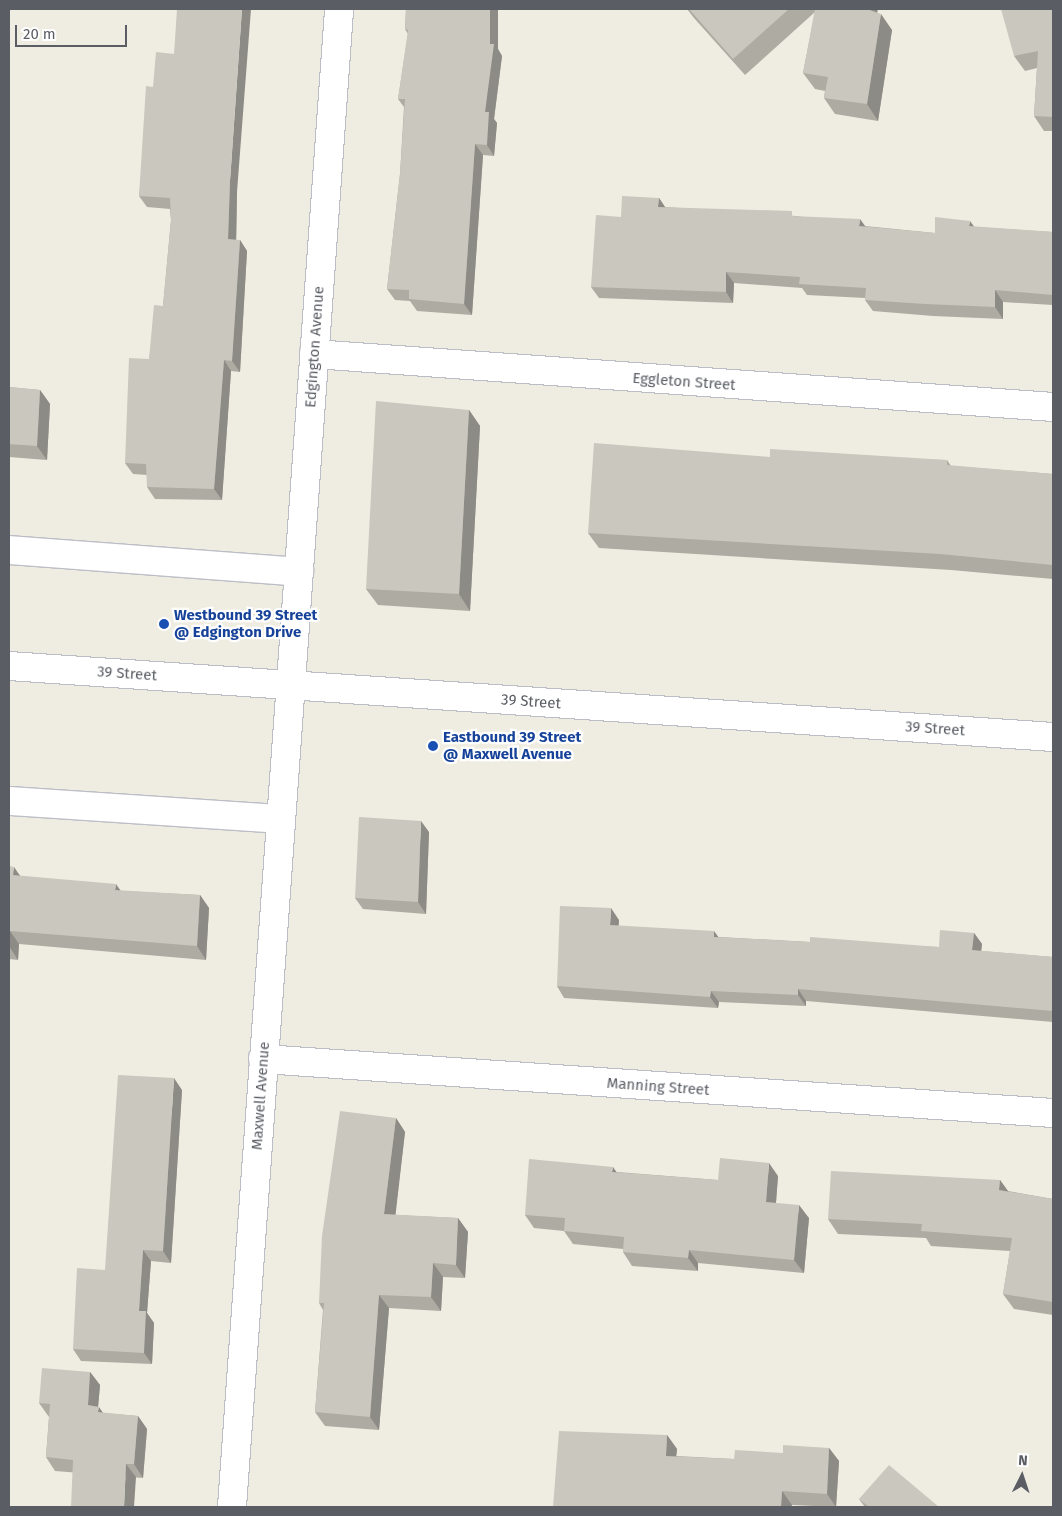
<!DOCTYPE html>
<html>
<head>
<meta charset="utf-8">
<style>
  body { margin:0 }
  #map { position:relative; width:1062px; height:1516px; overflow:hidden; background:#efede1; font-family:"Fira Sans",sans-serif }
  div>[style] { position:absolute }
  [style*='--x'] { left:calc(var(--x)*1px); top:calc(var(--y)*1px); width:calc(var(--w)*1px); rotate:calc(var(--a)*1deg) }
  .roads { filter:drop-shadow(1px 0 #bcbec5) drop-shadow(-1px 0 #bcbec5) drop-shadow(0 1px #bcbec5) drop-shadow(0 -1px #bcbec5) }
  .minor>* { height:28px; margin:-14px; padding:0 14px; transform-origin:14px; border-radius:14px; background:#fff }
  .tertiary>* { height:28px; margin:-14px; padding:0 14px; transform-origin:14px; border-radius:14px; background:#fff }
  .wall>* { inset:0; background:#aeaba3 }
  .shaded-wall>* { inset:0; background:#8d8b85 }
  .building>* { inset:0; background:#cac7be }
  .dots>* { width:14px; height:14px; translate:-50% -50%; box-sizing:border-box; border:2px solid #fff; border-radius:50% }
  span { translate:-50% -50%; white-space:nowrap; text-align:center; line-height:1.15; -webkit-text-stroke:4.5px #fff; paint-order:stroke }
  .street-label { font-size:15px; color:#5a5d64 }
  .transit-label { font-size:15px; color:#164399; font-weight:700 }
  .left { translate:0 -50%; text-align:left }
  .frame { position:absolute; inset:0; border:10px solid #5a5d64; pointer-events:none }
  .north { position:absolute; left:997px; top:1451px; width:50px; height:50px; -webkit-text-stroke:4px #fff; paint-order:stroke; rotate:4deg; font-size:14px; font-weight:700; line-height:20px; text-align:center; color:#5a5d64 }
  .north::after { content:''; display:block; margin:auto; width:18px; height:22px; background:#5a5d64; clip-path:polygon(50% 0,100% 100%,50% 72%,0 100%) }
  .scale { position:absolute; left:15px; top:25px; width:112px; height:22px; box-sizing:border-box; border:2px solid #5a5d64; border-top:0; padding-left:6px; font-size:15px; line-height:18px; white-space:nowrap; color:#5a5d64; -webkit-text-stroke:4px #fff; paint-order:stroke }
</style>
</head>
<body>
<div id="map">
  <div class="roads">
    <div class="minor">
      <div style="--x:314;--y:354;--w:741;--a:4.1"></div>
      <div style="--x:9;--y:550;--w:291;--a:4.3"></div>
      <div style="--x:9;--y:801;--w:271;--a:3.8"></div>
      <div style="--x:263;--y:1059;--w:792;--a:3.91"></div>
      <div style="--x:232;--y:1507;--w:1502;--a:-85.91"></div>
    </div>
    <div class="tertiary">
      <div style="--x:9;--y:666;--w:1046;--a:3.89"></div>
    </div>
  </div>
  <div class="wall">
    <div style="clip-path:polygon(406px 9px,498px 9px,498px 49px,502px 56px,494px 119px,497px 123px,494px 156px,483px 155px,472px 315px,417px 311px,410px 301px,395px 300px,387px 289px,400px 174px,404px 107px,398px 99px,408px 34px,405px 29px)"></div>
    <div style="clip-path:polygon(687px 9px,878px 9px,877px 12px,892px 30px,878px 121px,835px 114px,824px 98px,825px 91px,815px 89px,803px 73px,815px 12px,745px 75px,694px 18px)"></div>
    <div style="clip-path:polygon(1053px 9px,1053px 131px,1044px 131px,1034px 116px,1037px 68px,1025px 71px,1014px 56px)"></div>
    <div style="clip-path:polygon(174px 54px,237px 192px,236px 240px,240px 240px,247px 251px,240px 372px,231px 371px,222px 500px,155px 499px,147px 487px,147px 475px,133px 474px,125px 463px,149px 359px,163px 306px,171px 220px,170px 209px,147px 207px,139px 196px,153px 87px)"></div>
    <div style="clip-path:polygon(659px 198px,665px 207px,796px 216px,865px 226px,935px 233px,974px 227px,1053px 232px,1053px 305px,1003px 302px,1003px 319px,933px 316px,873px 311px,865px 300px,865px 298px,807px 295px,802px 288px,734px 283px,733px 303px,599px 298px,591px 287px,621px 217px)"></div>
    <div style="clip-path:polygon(9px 387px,40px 390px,50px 404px,47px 460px,9px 457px)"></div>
    <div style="clip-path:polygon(469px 410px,480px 426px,470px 611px,378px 605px,366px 589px)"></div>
    <div style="clip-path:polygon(770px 457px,947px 460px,951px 466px,1053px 474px,1053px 579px,951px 570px,599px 548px,588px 533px)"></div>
    <div style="clip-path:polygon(429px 832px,426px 914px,363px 909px,355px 898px)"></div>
    <div style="clip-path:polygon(9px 866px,20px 876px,121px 891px,200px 895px,209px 908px,206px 960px,19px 944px,18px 960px,9px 959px)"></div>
    <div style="clip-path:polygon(619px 920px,618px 926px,719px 937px,810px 942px,939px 947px,974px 933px,982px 944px,981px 951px,1053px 957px,1053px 1022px,806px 1001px,806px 1006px,719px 1002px,718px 1008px,564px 998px,557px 986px)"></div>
    <div style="clip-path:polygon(182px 1090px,171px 1263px,151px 1261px,147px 1313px,154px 1323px,152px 1364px,81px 1361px,73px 1349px,105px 1270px)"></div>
    <div style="clip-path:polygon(396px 1118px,405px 1132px,395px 1215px,458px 1218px,468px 1232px,465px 1278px,443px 1277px,441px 1311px,389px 1308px,379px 1430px,325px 1426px,315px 1412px,323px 1310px,319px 1303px)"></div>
    <div style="clip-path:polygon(617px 1172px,718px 1180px,778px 1176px,776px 1203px,809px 1218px,804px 1273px,698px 1263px,698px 1271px,632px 1266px,623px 1252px,623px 1249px,573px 1244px,564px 1231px,534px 1228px,525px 1215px)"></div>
    <div style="clip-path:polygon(1000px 1180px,1008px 1191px,1053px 1199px,1053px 1315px,1014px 1309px,1003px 1294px,1010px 1251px,931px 1246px,926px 1238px,838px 1234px,828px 1219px)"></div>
    <div style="clip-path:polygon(90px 1372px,100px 1385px,98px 1407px,103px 1413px,138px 1416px,147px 1429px,143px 1478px,55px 1471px,46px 1457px,49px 1417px,39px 1403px)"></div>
    <div style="clip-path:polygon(667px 1435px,677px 1449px,676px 1456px,734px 1459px,829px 1448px,839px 1461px,836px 1507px,792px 1505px,791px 1507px,553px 1507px)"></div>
    <div style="clip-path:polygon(859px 1499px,939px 1507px,865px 1507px)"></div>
  </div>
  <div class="shaded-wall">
    <div style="clip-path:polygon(242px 9px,251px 9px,237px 192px,236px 251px,228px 239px,230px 181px)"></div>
    <div style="clip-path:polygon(490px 9px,498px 9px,498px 49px,502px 56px,494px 119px,497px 123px,494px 156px,487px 145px,485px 112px,490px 44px)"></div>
    <div style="clip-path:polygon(863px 9px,878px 9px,874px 23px)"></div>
    <div style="clip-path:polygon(881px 14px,892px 30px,878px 121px,867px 104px)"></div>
    <div style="clip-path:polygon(475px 144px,483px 155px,472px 315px,464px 304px)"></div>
    <div style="clip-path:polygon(659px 198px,667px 210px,658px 207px)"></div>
    <div style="clip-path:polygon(860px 219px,868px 230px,859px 226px)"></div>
    <div style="clip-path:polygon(970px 221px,978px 232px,969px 226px)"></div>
    <div style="clip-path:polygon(240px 240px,247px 251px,240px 372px,232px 361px)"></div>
    <div style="clip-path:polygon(726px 272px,734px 283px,733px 303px,726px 292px)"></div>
    <div style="clip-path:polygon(995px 290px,1003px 302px,1003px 319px,995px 307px)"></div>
    <div style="clip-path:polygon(224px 360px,231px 371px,222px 500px,214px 489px)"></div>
    <div style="clip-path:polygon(40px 390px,50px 404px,47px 460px,37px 446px)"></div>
    <div style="clip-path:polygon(469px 410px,480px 426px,470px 611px,459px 594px)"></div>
    <div style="clip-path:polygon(421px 821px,429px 832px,426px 914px,418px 902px)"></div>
    <div style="clip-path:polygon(14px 867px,23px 880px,13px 875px)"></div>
    <div style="clip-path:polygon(116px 884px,125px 897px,115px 890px)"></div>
    <div style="clip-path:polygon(200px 895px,209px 908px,206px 960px,197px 946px)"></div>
    <div style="clip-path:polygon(611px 908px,619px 920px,618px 936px,610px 925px)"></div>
    <div style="clip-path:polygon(10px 931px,19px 944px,18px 960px,9px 946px)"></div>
    <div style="clip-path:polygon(714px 931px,722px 942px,714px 937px)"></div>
    <div style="clip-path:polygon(974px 933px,982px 944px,980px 962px,972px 950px)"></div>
    <div style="clip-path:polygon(798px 989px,806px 1001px,806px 1006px,798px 995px)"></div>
    <div style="clip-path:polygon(711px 991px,719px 1002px,718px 1008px,710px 997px)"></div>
    <div style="clip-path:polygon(174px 1078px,182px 1090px,171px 1263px,163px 1251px)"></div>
    <div style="clip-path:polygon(396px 1118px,405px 1132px,394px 1228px,384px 1214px)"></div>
    <div style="clip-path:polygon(769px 1163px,778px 1176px,775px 1215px,766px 1202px)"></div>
    <div style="clip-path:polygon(613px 1167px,622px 1180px,612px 1172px)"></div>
    <div style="clip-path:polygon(1000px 1180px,1010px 1194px,999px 1190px)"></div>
    <div style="clip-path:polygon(799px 1205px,809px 1218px,804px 1273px,794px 1260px)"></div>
    <div style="clip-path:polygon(458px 1218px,468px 1232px,465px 1278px,456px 1265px)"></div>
    <div style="clip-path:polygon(143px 1250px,151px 1261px,147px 1313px,154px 1323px,152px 1364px,144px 1353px,139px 1311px)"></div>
    <div style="clip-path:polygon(689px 1250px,698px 1263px,698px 1271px,688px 1258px)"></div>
    <div style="clip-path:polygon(433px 1263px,443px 1277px,441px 1311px,431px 1297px)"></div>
    <div style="clip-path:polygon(379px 1295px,389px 1308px,379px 1430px,370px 1417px)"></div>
    <div style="clip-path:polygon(90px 1372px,100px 1385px,97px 1419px,88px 1405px)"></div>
    <div style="clip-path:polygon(99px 1407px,108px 1420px,98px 1412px)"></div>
    <div style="clip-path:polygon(138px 1416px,147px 1429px,143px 1478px,134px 1464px)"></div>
    <div style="clip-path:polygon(667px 1435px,677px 1449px,675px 1469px,666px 1456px)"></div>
    <div style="clip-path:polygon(829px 1448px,839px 1461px,836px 1507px,827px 1494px)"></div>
    <div style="clip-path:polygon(126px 1464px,136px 1477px,134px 1507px,124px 1507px)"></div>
    <div style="clip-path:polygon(782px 1491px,792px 1505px,791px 1507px,781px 1507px)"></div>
  </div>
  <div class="building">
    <div style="clip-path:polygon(177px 9px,242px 9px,230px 181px,228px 239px,240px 240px,232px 361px,224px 360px,214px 489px,147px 487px,146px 464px,125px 463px,129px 358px,149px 359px,154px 305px,163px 306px,171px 220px,170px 198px,139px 196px,146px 86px,153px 87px,156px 52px,174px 54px)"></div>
    <div style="clip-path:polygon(406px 9px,490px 9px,490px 44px,494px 44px,485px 112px,489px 112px,487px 145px,475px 144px,464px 304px,409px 299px,409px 290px,387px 289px,400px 174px,405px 99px,398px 99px,408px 30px,405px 29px)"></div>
    <div style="clip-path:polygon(689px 9px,789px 9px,733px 59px)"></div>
    <div style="clip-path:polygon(815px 9px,867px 9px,881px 14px,867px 104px,824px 98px,828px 77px,803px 73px)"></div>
    <div style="clip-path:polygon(1001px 9px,1053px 9px,1053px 117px,1034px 116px,1038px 51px,1014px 56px)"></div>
    <div style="clip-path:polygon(622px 196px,659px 198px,658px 207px,792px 211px,792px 216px,860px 219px,859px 226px,935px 233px,935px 217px,970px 221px,969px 226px,1053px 232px,1053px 295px,995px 290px,995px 307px,925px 304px,865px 300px,866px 288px,799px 284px,800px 277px,726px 272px,726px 292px,591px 287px,596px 215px,621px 217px)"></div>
    <div style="clip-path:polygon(9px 387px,40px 390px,37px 446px,9px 444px)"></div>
    <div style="clip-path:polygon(376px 401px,469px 410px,459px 594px,366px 589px)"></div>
    <div style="clip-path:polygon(594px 443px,770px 457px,770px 449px,947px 460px,947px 465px,1053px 474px,1053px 565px,940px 554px,588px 533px)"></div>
    <div style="clip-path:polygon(359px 817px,421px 821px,418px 902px,355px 898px)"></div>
    <div style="clip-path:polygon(9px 866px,14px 867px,13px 875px,116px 884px,115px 890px,200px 895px,197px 946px,10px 931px,9px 946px)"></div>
    <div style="clip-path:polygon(560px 906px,611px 908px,610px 925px,714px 931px,714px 937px,810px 942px,810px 937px,939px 947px,940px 930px,974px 933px,972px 950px,1053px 957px,1053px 1011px,798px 989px,798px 995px,711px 991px,710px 997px,557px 986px)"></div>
    <div style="clip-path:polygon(118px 1075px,174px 1078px,163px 1251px,143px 1250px,139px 1311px,146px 1311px,144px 1353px,73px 1349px,77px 1268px,105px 1270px)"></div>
    <div style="clip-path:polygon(340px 1111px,396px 1118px,384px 1214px,458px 1218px,456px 1265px,433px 1263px,431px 1297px,379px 1295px,370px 1417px,315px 1412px,324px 1303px,319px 1303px,322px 1236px)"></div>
    <div style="clip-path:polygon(720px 1158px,769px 1163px,766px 1202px,799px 1205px,794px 1260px,689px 1250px,688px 1258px,623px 1252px,624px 1237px,564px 1231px,565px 1218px,525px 1215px,529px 1159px,613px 1167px,612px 1172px,718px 1180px)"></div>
    <div style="clip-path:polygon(831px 1171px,1000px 1180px,999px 1190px,1053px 1199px,1053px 1302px,1003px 1294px,1012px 1238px,921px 1231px,922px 1224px,828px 1219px)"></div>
    <div style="clip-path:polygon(42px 1368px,90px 1372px,88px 1405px,99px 1407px,98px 1412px,138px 1416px,134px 1464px,126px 1464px,124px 1507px,71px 1507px,73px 1460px,46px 1457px,50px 1404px,39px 1403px)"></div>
    <div style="clip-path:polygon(559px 1431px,667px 1435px,666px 1456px,734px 1459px,735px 1450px,783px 1453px,783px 1445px,829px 1448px,827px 1494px,782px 1491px,781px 1507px,553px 1507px)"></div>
    <div style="clip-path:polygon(889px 1465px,939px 1507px,869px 1507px,859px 1499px)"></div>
  </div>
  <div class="dots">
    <div style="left:164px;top:624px;background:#1a4fb4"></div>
    <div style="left:433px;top:746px;background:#1a4fb4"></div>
  </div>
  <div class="street-label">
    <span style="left:315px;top:347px;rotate:-86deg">Edgington Avenue</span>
    <span style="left:684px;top:382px;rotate:4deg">Eggleton Street</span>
    <span style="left:127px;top:674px;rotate:4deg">39 Street</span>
    <span style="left:531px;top:702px;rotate:4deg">39 Street</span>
    <span style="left:935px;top:729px;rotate:4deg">39 Street</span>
    <span style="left:658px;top:1087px;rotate:4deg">Manning Street</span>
    <span style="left:261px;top:1096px;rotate:-86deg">Maxwell Avenue</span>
  </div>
  <div class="transit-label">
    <span class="left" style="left:174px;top:624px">Westbound 39 Street<br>@ Edgington Drive</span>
    <span class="left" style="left:443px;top:746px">Eastbound 39 Street<br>@ Maxwell Avenue</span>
  </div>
  <div class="frame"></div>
  <div class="north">N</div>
  <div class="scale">20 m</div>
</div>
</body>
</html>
